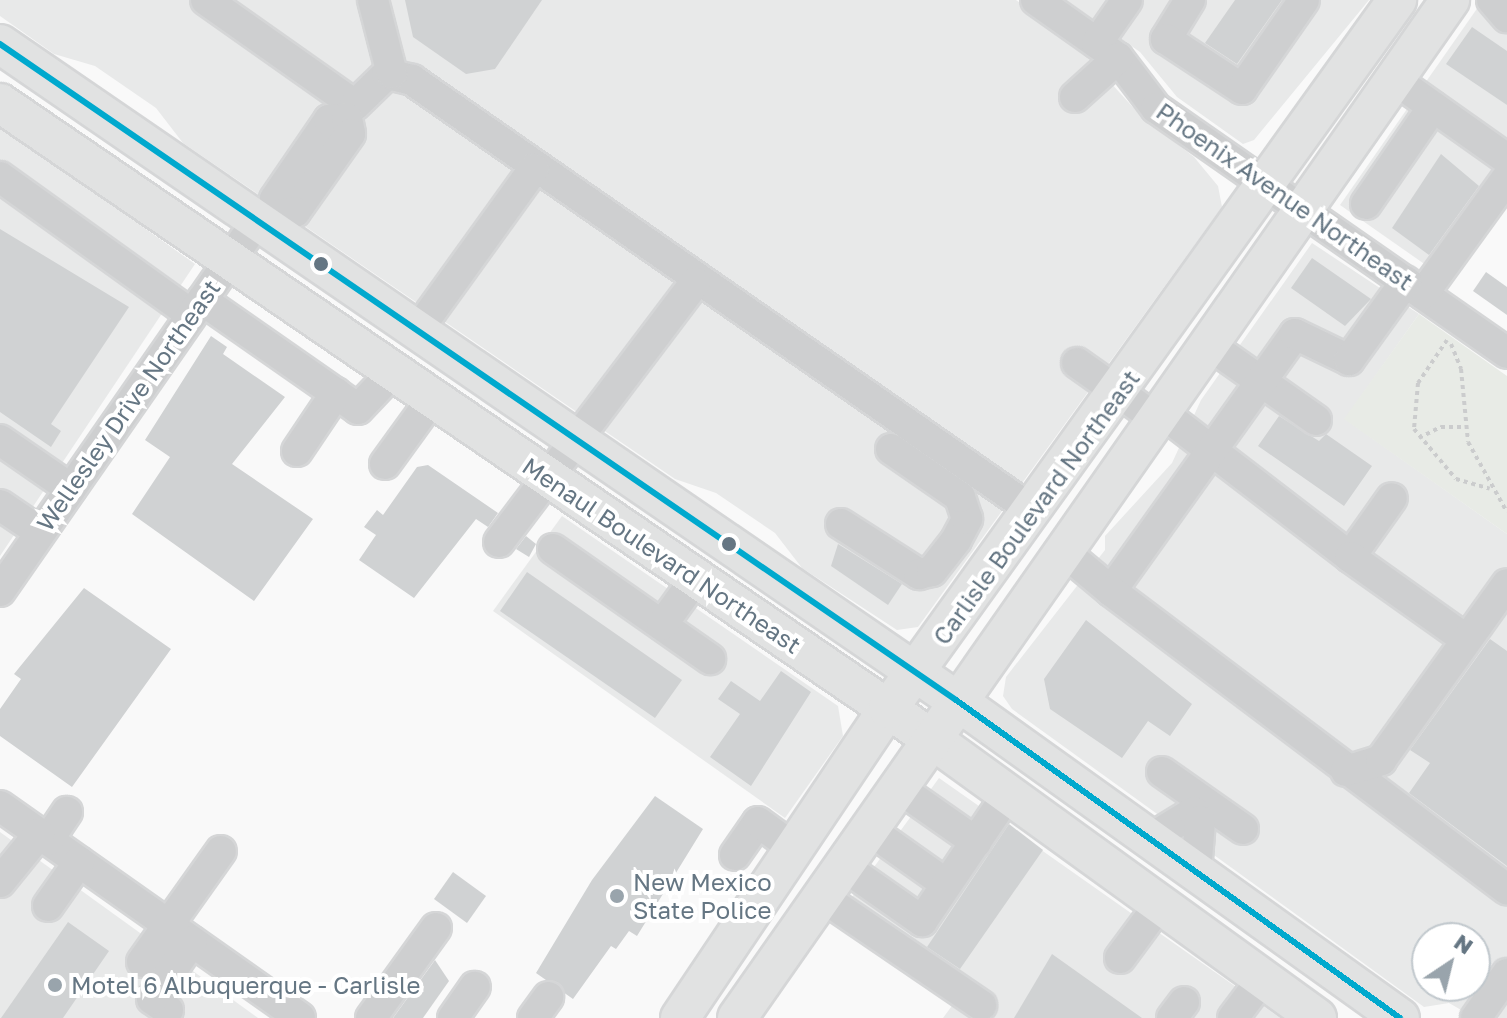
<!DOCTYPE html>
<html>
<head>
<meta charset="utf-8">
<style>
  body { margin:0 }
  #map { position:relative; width:1507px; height:1018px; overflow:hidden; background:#f9f9f9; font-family:"Golos Text",sans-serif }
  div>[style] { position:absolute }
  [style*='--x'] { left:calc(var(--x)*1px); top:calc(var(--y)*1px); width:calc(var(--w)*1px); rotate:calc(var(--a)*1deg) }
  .built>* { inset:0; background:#e8e9e9 }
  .green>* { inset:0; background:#e8ebe6 }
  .building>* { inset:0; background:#d0d2d3 }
  .path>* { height:4px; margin-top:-2px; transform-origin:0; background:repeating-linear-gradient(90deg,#cbcccd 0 4px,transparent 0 8px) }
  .roads { filter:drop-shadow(2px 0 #d5d6d7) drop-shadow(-2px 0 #d5d6d7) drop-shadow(0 2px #d5d6d7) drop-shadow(0 -2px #d5d6d7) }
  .minor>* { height:30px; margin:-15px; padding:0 15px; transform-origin:15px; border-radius:15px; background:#cecfd0 }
  .major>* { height:38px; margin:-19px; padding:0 19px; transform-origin:19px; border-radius:19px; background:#e1e2e2 }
  .bus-1>* { height:6px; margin:-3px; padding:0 3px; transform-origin:3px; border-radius:3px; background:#00a9ce }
  .dots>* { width:22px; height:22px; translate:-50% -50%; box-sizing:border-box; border:4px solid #fff; border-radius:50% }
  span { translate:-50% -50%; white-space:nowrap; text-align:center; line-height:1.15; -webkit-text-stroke:8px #fff; paint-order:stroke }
  .street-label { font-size:24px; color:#657683 }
  .poi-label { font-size:24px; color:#657683 }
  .left { translate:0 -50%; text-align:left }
  .north { position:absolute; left:1411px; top:922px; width:80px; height:80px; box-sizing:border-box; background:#fff; border:2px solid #c1c8cd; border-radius:50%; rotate:35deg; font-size:22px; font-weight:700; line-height:32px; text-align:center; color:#657683 }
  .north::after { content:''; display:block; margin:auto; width:28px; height:36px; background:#99a4ac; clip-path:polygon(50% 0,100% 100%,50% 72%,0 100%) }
</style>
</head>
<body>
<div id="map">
  <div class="built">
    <div style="clip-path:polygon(0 0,1016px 0,1069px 37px,1140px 115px,1194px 157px,1218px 186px,1222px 207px,918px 627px,897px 630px,802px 568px,775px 533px,716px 493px,675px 479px,183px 143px,156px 108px,95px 66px,54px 54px,0 16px)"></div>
    <div style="clip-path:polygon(1066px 0,1369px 0,1254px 140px,1243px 144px,1177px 97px,1140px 52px)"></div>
    <div style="clip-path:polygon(1483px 0,1507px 0,1507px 166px,1433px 270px,1340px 205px)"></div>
    <div style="clip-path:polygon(0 125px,195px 264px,0 556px)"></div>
    <div style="clip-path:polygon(evenodd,1312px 243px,1419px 314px,1345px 419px,1507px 534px,1507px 1018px,1475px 1018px,1449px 1003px,1424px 1007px,1012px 709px,1003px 696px,1006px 677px,1105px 550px,1105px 536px,1172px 463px,1201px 400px,1312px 243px,1427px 938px,1475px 938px,1475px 986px,1427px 986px,1427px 938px)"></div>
    <div style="clip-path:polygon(562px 516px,838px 706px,843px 736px,785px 818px,493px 611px)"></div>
    <div style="clip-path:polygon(939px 778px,1047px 854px,1280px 1018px,943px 1018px,954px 1003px,836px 919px)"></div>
    <div style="clip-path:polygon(0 832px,258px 1018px,0 1018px)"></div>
  </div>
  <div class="green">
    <div style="clip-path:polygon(1419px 314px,1507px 376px,1507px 534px,1344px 419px)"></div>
  </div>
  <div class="building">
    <div style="clip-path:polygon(405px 0,542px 0,495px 69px,466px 74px,413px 37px)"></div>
    <div style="clip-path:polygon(1235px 0,1282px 0,1237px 64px,1205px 43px)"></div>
    <div style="clip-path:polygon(1472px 27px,1507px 51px,1507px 105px,1446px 64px)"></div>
    <div style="clip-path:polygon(1441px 154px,1479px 186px,1429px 255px,1392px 228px)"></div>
    <div style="clip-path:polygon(0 229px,129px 307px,51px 424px,61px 431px,51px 447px,0 412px)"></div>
    <div style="clip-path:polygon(1312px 258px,1371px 299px,1345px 326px,1291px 288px)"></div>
    <div style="clip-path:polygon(1486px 272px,1507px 287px,1507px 315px,1473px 291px)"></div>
    <div style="clip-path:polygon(211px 336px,227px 347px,223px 354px,285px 397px,232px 464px,313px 519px,254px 601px,132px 514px,170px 457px,145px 440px)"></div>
    <div style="clip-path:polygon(1279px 416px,1319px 441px,1326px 434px,1372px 466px,1344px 506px,1258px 446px)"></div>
    <div style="clip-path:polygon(428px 465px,498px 513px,488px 527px,476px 519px,414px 598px,359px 560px,376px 535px,364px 527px,377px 510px,383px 515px,417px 467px)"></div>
    <div style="clip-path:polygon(526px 536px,536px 544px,529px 557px,516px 549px)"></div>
    <div style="clip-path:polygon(838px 544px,902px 584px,888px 605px,831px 566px)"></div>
    <div style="clip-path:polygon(527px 572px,682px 680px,655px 718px,500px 611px)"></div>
    <div style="clip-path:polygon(84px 588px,171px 649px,72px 787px,0 736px,0 709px,21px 679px,14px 674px)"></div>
    <div style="clip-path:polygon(1086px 620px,1192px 704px,1170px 736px,1148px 721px,1122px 758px,1050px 709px,1044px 679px)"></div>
    <div style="clip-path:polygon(1490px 639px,1507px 651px,1507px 866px,1409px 793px,1430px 763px,1410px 750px)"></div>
    <div style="clip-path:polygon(781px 671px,811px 692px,751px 786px,710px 757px,740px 714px,718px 699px,731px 681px,760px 701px)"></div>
    <div style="clip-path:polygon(655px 796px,703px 829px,637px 936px,629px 931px,616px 949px,611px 946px,573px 999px,536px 973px,592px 880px)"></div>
    <div style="clip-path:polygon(1009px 824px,1043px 850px,960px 969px,927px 947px)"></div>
    <div style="clip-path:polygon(453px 872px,486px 896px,467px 923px,434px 899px)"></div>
    <div style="clip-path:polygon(68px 922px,109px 951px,63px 1018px,1px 1018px)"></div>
    <div style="clip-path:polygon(1052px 954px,1142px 1018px,1014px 1018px)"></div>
    <div style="clip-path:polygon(435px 960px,449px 981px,423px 1018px,393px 1018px)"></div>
  </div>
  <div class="path">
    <div style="--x:1447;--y:340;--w:52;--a:124"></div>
    <div style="--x:1418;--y:383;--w:46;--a:95"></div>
    <div style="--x:1414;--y:429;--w:65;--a:50"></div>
    <div style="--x:1456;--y:479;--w:35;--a:16"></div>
    <div style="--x:1451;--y:344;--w:27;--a:68"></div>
    <div style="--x:1461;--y:369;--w:73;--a:84.5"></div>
    <div style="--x:1468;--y:442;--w:80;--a:60.9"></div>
    <div style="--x:1419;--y:438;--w:25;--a:-27"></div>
    <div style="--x:1441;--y:427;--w:25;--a:0"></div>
  </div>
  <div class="roads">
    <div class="minor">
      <div style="--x:206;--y:0;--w:182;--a:35.2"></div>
      <div style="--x:355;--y:105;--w:45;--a:-44.1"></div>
      <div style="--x:387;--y:74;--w:26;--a:13"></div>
      <div style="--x:412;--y:80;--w:756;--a:34.76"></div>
      <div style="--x:373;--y:0;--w:76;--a:75.6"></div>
      <div style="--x:1036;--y:0;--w:100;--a:35.3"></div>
      <div style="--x:1118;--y:58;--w:63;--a:52.8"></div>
      <div style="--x:1156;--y:108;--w:428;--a:34.9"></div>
      <div style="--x:1190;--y:0;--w:46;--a:121.6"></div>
      <div style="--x:1166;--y:39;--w:91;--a:33.3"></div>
      <div style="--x:1242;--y:89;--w:108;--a:-55.1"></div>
      <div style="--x:1492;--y:0;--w:23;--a:49"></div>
      <div style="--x:1097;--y:43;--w:52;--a:-55.1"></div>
      <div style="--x:1394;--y:79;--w:138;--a:35.3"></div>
      <div style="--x:1075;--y:97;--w:58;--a:-42.2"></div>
      <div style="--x:0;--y:177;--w:235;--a:35.7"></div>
      <div style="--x:1366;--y:204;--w:118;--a:-55.4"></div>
      <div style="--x:270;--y:229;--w:16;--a:-60"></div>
      <div style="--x:278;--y:215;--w:16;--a:-101"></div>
      <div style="--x:275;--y:199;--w:96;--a:-55.6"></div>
      <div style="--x:329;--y:120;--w:18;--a:-6"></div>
      <div style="--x:347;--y:118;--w:16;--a:79"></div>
      <div style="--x:350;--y:134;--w:95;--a:125.2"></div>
      <div style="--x:295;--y:212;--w:17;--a:170"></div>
      <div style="--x:1423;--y:294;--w:143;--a:-54.1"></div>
      <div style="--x:202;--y:300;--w:190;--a:34.9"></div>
      <div style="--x:358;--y:409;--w:51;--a:-46.6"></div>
      <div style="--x:417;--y:331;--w:200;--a:-54.2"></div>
      <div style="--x:1208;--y:344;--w:132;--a:35.1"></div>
      <div style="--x:1077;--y:363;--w:95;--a:35.2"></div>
      <div style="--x:1160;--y:411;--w:240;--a:37.5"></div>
      <div style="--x:1350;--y:557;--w:72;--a:-54.6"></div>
      <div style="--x:0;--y:440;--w:86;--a:34.6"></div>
      <div style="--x:297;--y:451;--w:70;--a:-56.1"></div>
      <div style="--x:385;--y:464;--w:80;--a:-54.1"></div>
      <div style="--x:0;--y:505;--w:48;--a:34"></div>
      <div style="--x:841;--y:524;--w:93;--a:32.7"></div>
      <div style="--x:919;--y:574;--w:13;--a:-13"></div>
      <div style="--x:932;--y:571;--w:39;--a:-52"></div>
      <div style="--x:956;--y:540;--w:24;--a:-62"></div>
      <div style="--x:967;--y:519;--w:23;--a:-108"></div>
      <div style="--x:960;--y:497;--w:84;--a:-145.2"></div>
      <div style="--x:499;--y:542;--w:325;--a:-52.9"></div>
      <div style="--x:553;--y:549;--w:192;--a:35"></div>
      <div style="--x:1062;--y:550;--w:64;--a:39.9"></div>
      <div style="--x:1111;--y:591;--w:316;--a:-54.4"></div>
      <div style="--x:1295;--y:334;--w:60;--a:25.7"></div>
      <div style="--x:1349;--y:360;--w:97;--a:-54.2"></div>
      <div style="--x:1350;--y:557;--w:143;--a:35.4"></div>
      <div style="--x:0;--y:591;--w:450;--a:-55.2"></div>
      <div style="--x:1111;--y:591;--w:496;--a:37"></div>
      <div style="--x:662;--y:625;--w:58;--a:-54.1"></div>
      <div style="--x:1346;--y:771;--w:37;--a:-17"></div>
      <div style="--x:1381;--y:760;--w:216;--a:-54.4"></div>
      <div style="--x:1162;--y:772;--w:99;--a:35.1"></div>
      <div style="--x:896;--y:786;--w:98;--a:35"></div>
      <div style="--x:0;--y:806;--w:367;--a:35.2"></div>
      <div style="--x:867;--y:828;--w:97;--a:35.3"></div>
      <div style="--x:1150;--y:839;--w:52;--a:-31.5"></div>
      <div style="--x:1194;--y:812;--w:11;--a:56"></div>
      <div style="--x:1200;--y:821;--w:51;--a:94.5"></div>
      <div style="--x:48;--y:840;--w:34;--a:-56"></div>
      <div style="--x:735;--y:855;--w:40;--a:-55.1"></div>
      <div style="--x:758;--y:822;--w:42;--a:36.3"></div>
      <div style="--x:842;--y:865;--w:98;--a:35"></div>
      <div style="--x:922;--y:921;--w:153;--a:-55.9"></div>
      <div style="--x:0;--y:882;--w:62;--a:-50.9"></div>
      <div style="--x:821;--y:896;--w:194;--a:34.3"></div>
      <div style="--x:48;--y:906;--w:54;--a:-54.8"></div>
      <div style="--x:1120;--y:958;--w:67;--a:-53.5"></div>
      <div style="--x:142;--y:962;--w:136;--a:-54.6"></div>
      <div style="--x:168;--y:1010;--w:19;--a:-145"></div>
      <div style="--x:152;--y:999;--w:70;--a:-55.4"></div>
      <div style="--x:371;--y:1018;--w:111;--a:-54.2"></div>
      <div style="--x:453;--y:1018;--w:38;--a:-55"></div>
      <div style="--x:533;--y:1018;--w:26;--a:-54"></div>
      <div style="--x:1172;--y:1018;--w:20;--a:-53"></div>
      <div style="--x:1233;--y:1018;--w:50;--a:-53.1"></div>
      <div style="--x:1476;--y:1018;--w:54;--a:-54.8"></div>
    </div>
    <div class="major">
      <div style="--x:0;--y:44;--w:1159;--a:34.46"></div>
      <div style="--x:956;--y:700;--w:546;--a:35.61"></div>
      <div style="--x:0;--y:103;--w:1125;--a:34.31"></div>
      <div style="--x:929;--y:737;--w:479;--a:35.9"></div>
      <div style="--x:680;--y:1018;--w:372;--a:-56.1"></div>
      <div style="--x:888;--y:709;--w:873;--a:-54.32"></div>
      <div style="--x:737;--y:1018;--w:1243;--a:-54.99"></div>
    </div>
  </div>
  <div class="bus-1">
    <div style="--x:0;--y:44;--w:1159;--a:34.46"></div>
    <div style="--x:956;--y:700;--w:546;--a:35.61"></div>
  </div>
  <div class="dots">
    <div style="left:321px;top:264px;background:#657683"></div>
    <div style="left:729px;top:544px;background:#657683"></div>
    <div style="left:617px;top:896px;background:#99a4ac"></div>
    <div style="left:55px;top:985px;background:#99a4ac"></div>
  </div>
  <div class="street-label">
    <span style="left:1285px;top:196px;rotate:35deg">Phoenix Avenue Northeast</span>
    <span style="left:128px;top:405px;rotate:-55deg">Wellesley Drive Northeast</span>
    <span style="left:1036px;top:507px;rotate:-54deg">Carlisle Boulevard Northeast</span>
    <span style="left:662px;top:555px;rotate:34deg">Menaul Boulevard Northeast</span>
  </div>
  <div class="poi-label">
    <span class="left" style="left:633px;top:896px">New Mexico<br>State Police</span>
    <span class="left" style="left:71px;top:985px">Motel 6 Albuquerque - Carlisle</span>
  </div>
  <div class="north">N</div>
</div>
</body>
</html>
